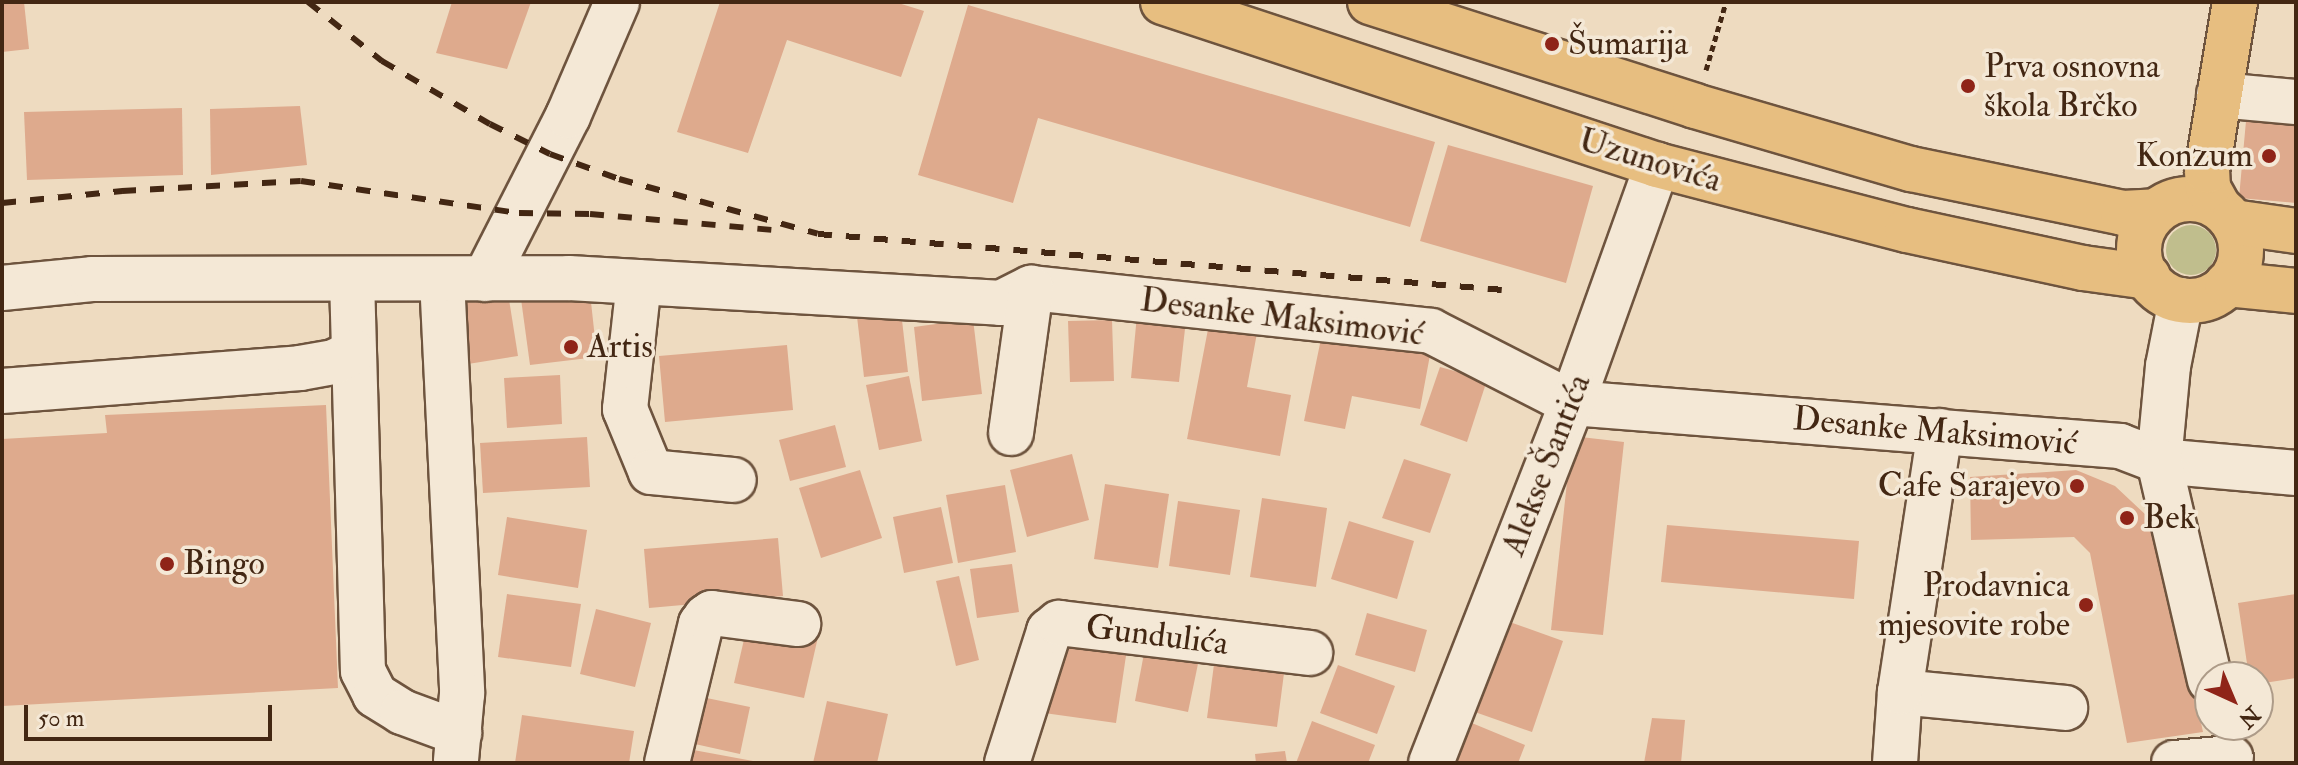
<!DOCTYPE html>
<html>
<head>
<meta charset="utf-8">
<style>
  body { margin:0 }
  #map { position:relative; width:2298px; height:765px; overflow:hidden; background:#eedbc0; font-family:"IM FELL Double Pica",serif }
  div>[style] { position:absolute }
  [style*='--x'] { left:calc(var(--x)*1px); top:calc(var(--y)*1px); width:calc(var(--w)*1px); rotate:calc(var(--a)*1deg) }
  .green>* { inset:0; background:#c0be8d }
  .round { border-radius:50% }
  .building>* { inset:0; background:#deaa8d }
  .path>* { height:5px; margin-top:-2.5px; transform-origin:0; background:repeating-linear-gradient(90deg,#432713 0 6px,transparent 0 10px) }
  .roads { filter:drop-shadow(2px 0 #6e543e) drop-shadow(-2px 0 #6e543e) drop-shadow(0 2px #6e543e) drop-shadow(0 -2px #6e543e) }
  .minor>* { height:44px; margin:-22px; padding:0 22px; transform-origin:22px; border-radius:22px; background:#f4e8d6 }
  .major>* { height:44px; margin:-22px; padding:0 22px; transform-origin:22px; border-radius:22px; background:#e7be80 }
  .major>.ring { margin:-22px; padding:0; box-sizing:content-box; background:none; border:44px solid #e7be80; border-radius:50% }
  .rail>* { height:6px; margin-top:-3px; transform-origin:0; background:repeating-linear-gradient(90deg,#432713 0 14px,transparent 0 28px) }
  .dots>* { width:22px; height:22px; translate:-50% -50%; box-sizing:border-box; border:4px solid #f4e8d6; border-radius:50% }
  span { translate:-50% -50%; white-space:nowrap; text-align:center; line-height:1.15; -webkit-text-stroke:7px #f4e8d6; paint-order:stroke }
  .poi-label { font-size:34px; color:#432713 }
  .left { translate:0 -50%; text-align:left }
  .right { translate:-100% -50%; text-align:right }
  .street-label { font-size:34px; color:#432713 }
  .frame { position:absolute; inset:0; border:4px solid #432713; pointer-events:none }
  .north { position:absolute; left:2194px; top:661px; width:80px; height:80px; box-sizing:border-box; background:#f4e8d6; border:2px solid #ad9b88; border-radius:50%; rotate:136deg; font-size:22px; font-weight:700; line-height:32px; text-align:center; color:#432713 }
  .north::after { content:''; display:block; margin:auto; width:28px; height:36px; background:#8f2418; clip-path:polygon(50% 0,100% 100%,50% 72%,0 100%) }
  .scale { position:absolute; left:24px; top:705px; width:248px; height:36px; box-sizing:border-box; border:4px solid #432713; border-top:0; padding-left:10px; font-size:24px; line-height:28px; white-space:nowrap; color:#432713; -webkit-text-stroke:6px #f4e8d6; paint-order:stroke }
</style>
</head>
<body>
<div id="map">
  <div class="green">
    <div class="round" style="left:2166px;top:225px;width:50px;height:50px"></div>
  </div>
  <div class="building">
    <div style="clip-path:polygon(2px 2px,24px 2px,29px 49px,2px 52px)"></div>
    <div style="clip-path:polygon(452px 2px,531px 2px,507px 69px,436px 53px)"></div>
    <div style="clip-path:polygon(720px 2px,895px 2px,924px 11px,901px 77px,787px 40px,748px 153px,677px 132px)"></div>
    <div style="clip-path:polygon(968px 5px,1435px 142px,1410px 227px,1038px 118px,1013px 203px,918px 175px)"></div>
    <div style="clip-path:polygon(300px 106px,307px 165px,211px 175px,210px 109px)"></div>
    <div style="clip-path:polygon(182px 108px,183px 175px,27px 180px,24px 112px)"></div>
    <div style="clip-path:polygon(2247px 110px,2296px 114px,2296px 203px,2239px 198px)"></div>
    <div style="clip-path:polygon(1448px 145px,1593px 186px,1566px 283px,1420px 241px)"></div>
    <div style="clip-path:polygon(508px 293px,518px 356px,468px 364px,458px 300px)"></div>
    <div style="clip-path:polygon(590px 293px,597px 357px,530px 365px,521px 299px)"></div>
    <div style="clip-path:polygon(900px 303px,908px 372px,864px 377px,856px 308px)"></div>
    <div style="clip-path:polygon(1137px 315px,1186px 320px,1179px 382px,1131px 378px)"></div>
    <div style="clip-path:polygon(973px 319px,982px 394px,922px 401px,914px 327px)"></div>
    <div style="clip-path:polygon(1112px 320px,1114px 381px,1070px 382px,1068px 321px)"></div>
    <div style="clip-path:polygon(1209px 324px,1257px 333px,1247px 387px,1291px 395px,1280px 456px,1187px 439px)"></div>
    <div style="clip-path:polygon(1322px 334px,1430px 355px,1420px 409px,1352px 396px,1345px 429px,1304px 421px)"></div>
    <div style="clip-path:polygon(787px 345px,793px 410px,665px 422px,659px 356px)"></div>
    <div style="clip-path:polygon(1440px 367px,1487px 380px,1467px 442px,1420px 425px)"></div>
    <div style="clip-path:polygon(560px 375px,562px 424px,507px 428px,504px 378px)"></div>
    <div style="clip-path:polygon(909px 376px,922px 441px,879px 450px,866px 385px)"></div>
    <div style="clip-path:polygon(326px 405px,338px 688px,2px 706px,2px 439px,107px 433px,105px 415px)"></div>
    <div style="clip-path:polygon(835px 425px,846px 467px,790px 481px,779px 440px)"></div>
    <div style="clip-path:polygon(1572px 436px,1624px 442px,1603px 635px,1551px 630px)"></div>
    <div style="clip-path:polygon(587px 437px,590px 487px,483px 493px,480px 443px)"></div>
    <div style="clip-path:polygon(1072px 454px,1089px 520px,1027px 537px,1010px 470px)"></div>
    <div style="clip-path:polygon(1404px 459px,1451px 474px,1430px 533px,1382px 518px)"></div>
    <div style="clip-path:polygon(860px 470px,882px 538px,821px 558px,799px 488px)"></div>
    <div style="clip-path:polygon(2076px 470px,2115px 486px,2147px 516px,2166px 558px,2203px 732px,2127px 743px,2090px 553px,2074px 537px,1971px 540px,1970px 477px)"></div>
    <div style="clip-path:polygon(1105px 484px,1169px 494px,1158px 568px,1094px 559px)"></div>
    <div style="clip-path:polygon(1005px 485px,1016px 552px,958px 563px,946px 495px)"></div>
    <div style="clip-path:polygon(1262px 498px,1327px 508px,1316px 587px,1250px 577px)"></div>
    <div style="clip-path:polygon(1178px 501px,1240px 510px,1230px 575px,1169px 566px)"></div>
    <div style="clip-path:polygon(941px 507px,953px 563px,904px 573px,893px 517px)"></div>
    <div style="clip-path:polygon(507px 517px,587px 530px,578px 588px,498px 575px)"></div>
    <div style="clip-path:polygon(1349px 521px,1414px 541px,1397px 599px,1331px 579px)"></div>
    <div style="clip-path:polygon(1667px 525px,1859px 541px,1854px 599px,1661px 582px)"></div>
    <div style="clip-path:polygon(778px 538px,783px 596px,649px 608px,644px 549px)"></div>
    <div style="clip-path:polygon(1012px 564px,1019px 612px,977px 618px,970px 569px)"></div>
    <div style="clip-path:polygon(959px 576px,979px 660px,956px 666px,936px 581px)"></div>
    <div style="clip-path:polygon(507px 594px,581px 604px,571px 667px,498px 657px)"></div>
    <div style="clip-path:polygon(2296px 594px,2296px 678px,2258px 684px,2258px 677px,2249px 677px,2238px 603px)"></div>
    <div style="clip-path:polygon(596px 609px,651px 623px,635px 687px,580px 674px)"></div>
    <div style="clip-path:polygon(1367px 613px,1427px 630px,1415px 672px,1355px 655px)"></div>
    <div style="clip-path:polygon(1504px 620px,1563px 641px,1532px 732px,1472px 711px)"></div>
    <div style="clip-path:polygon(748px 622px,818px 637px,804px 698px,734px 683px)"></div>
    <div style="clip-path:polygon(1047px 638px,1127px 649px,1116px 723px,1037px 712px)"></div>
    <div style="clip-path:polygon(1145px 648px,1199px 659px,1188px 712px,1135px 701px)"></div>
    <div style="clip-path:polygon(1216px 649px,1286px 658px,1277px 727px,1207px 718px)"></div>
    <div style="clip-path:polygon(1338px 665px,1395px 686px,1377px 734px,1320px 713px)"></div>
    <div style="clip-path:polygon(697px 696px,750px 707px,740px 754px,686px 742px)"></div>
    <div style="clip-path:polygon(827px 701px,888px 714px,877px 763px,813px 763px)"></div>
    <div style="clip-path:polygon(522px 715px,634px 731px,629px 763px,515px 763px)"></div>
    <div style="clip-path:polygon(1652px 718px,1685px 720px,1681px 763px,1644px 763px)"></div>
    <div style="clip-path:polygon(1312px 721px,1375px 745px,1368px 763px,1296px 763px)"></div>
    <div style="clip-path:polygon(1467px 721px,1525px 745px,1518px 763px,1449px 763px)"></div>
    <div style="clip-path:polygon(688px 749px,753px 761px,753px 763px,685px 763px)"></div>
    <div style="clip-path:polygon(1285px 751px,1287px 763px,1256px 763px,1255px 754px)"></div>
  </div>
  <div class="path">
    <div style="--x:1706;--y:70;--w:71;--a:-73.6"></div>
  </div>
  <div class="roads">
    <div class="minor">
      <div style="--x:2219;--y:95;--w:77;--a:5.2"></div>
      <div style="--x:352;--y:279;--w:392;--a:88.4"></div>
      <div style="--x:363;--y:671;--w:27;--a:63"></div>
      <div style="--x:375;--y:695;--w:32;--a:32"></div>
      <div style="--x:402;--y:712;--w:61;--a:20.2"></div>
      <div style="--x:442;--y:279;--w:415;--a:87.2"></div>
      <div style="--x:462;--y:694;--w:66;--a:95.2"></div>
      <div style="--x:485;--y:279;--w:183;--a:-63"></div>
      <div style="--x:568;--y:116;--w:124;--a:-66.7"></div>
      <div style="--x:639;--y:282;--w:128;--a:96.3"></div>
      <div style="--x:625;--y:409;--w:68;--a:67.6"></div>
      <div style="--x:651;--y:472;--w:83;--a:5.5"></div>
      <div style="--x:2;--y:288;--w:90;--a:-5.7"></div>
      <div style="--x:92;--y:279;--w:477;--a:-0.1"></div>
      <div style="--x:569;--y:278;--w:433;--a:3.3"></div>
      <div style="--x:1001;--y:303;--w:34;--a:-27"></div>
      <div style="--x:1031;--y:288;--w:402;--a:6.1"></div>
      <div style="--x:1431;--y:331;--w:158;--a:27.1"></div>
      <div style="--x:1572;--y:403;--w:550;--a:4.49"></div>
      <div style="--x:2120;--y:446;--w:42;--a:21"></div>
      <div style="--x:2159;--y:461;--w:138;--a:5"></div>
      <div style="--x:2181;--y:300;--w:67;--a:101.1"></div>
      <div style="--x:2168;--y:366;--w:95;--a:95.4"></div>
      <div style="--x:2159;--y:461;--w:225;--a:76.9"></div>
      <div style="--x:2;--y:391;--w:299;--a:-4.4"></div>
      <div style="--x:300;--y:368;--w:35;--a:-10"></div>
      <div style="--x:334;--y:362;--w:22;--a:-27"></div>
      <div style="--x:1011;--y:433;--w:146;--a:-82.1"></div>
      <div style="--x:1900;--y:692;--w:166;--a:5.5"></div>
      <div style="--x:667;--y:763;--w:143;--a:-76.3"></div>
      <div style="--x:701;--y:624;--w:9;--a:-54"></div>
      <div style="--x:706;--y:617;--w:7;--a:-34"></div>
      <div style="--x:712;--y:613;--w:87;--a:7.3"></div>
      <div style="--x:1007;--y:763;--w:139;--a:-72.3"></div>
      <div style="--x:1049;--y:631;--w:13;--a:-39"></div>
      <div style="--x:1059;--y:623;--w:253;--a:6.8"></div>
      <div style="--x:1431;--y:763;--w:387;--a:-68.6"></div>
      <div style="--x:1572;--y:403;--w:253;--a:-70.3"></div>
      <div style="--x:1895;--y:763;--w:71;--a:-86"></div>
      <div style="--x:1900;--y:692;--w:264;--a:-81.3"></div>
      <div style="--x:2174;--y:763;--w:57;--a:-5"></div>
    </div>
    <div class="major">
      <div style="--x:1163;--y:2;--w:520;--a:18.26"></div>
      <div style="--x:1657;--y:165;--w:258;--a:14.6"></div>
      <div style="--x:1907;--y:230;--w:180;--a:12.2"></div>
      <div style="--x:2083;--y:268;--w:66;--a:7.9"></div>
      <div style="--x:1370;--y:2;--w:341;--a:17.7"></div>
      <div style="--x:1695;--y:106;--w:225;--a:16.3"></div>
      <div style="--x:1911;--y:169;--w:217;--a:11.7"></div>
      <div style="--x:2123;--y:213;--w:33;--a:-3"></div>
      <div class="ring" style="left:2139px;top:199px;width:58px;height:58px"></div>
      <div style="--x:2218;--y:206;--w:21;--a:-119"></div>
      <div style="--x:2208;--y:188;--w:17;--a:-93"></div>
      <div style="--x:2207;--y:171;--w:171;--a:-80.6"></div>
      <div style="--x:2233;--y:222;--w:64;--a:8.1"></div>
      <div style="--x:2227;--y:284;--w:69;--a:5.8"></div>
    </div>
  </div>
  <div class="rail">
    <div style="--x:308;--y:2;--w:95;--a:38.6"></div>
    <div style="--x:382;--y:61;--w:125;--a:30.3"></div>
    <div style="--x:490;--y:124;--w:67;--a:26.6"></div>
    <div style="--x:550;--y:154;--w:73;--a:19.9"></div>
    <div style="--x:619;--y:179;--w:206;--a:15.4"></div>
    <div style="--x:818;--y:234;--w:688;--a:4.67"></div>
    <div style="--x:2;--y:203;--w:121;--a:-5.7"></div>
    <div style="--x:122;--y:191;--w:179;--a:-3.2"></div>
    <div style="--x:301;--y:181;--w:220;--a:8.4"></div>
    <div style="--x:519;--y:213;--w:71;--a:0.8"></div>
    <div style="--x:590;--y:214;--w:185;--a:5"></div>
  </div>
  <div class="dots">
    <div style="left:1552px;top:44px;background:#8f2418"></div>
    <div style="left:1968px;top:86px;background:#8f2418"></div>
    <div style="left:2269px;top:156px;background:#8f2418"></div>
    <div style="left:571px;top:347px;background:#8f2418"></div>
    <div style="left:2077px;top:486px;background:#8f2418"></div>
    <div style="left:2127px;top:518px;background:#8f2418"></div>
    <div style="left:167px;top:564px;background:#8f2418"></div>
    <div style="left:2086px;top:605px;background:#8f2418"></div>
  </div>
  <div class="poi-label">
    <span class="left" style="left:1568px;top:44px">Šumarija</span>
    <span class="left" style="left:1984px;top:86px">Prva osnovna<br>škola Brčko</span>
    <span class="right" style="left:2253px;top:156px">Konzum</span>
    <span class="left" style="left:587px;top:347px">Artis</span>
    <span class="right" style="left:2061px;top:486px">Cafe Sarajevo</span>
    <span class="left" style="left:2143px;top:518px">Bek</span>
    <span class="left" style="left:183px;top:564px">Bingo</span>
    <span class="right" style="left:2070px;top:605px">Prodavnica<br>mjesovite robe</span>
  </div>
  <div class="street-label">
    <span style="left:1650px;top:160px;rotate:17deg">Uzunovića</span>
    <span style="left:1282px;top:317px;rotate:7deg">Desanke Maksimović</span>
    <span style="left:1935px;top:431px;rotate:5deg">Desanke Maksimović</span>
    <span style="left:1546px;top:465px;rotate:-69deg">Alekse Šantića</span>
    <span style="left:1157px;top:635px;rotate:7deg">Gundulića</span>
  </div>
  <div class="frame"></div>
  <div class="north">N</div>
  <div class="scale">50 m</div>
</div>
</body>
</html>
